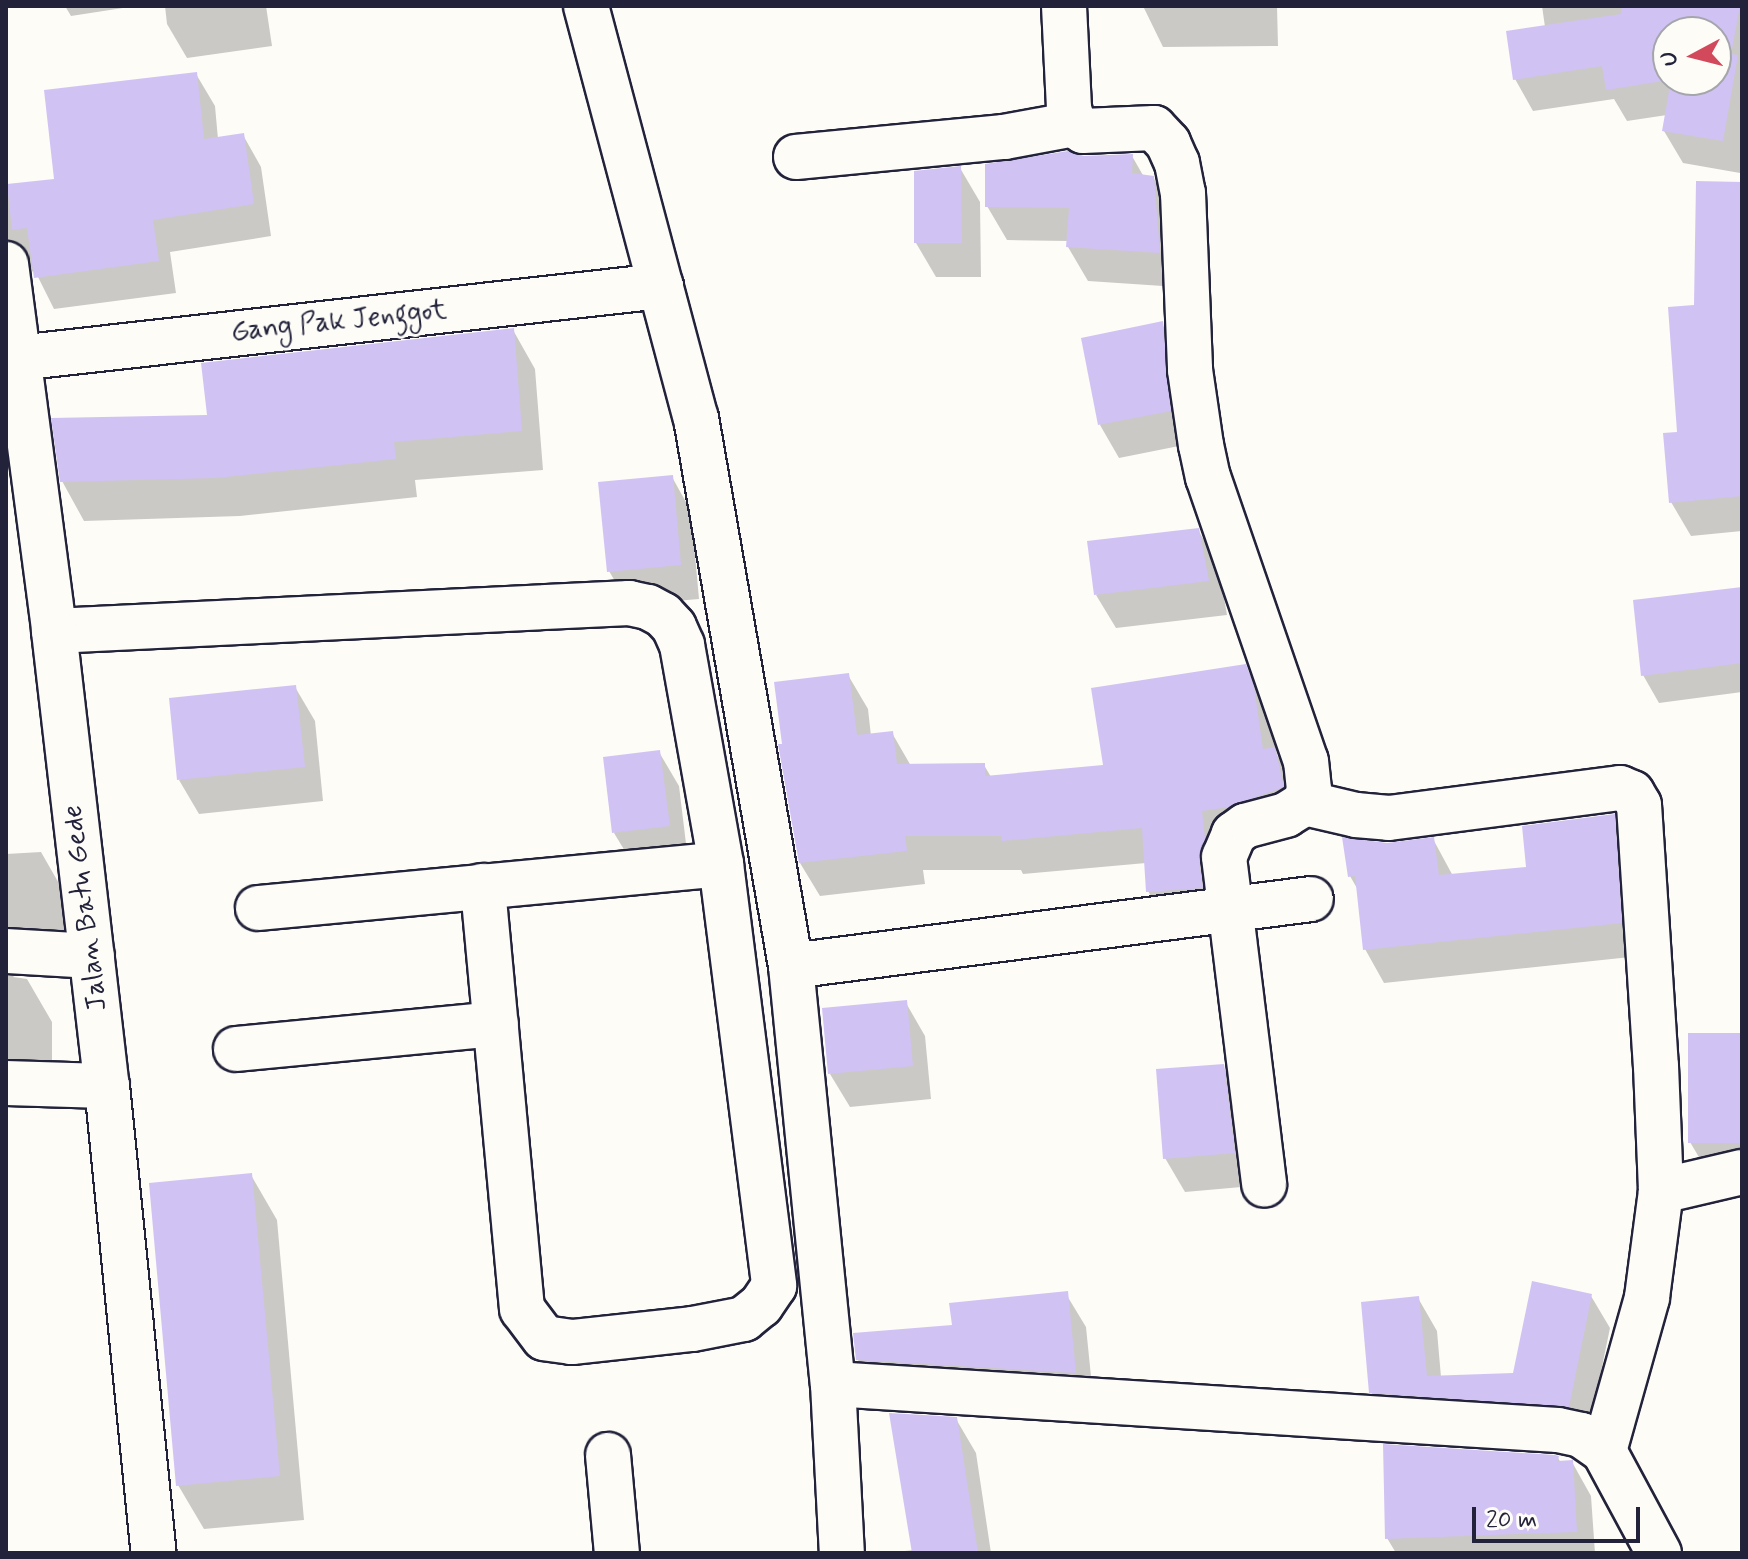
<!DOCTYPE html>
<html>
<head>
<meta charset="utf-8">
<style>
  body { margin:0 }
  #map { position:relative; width:1748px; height:1559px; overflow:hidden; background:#fdfcf7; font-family:Mynerve,sans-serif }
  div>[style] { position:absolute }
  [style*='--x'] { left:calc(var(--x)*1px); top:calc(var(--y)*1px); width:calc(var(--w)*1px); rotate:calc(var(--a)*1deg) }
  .shadow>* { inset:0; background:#0003 }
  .building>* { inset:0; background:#d1c2f4 }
  .roads { filter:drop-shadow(2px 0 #22223b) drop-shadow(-2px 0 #22223b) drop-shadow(0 2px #22223b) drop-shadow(0 -2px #22223b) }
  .minor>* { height:44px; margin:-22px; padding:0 22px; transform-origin:22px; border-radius:22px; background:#fdfcf7 }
  .tertiary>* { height:44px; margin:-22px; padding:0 22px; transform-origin:22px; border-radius:22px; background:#fdfcf7 }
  span { translate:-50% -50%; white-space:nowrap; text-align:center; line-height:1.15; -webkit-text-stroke:6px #fdfcf7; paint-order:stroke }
  .street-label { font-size:28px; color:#22223b }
  .frame { position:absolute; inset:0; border:8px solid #22223b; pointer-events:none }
  .north { position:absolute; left:1652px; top:16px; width:80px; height:80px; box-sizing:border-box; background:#fdfcf7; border:2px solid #a5a5ac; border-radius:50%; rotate:263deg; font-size:22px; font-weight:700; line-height:32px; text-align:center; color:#22223b }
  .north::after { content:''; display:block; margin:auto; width:28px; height:36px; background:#d1495b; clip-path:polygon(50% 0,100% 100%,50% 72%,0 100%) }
  .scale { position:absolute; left:1472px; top:1507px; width:168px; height:36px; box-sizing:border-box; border:4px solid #22223b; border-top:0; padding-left:10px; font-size:24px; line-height:28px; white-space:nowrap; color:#22223b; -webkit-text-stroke:6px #fdfcf7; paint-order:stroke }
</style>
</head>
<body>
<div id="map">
  <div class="shadow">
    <div style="clip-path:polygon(65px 6px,136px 6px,71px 16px)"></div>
    <div style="clip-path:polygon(165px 6px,266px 6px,272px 46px,187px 58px,167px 24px)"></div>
    <div style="clip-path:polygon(1143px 6px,1277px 6px,1278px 46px,1163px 47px)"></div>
    <div style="clip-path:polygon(evenodd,1542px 6px,1742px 6px,1740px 173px,1683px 163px,1664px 131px,1667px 115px,1627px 121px,1614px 99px,1533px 111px,1515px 79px,1545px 27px,1542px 6px,1668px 32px,1716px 32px,1716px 80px,1668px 80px,1668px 32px)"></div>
    <div style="clip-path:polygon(196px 74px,215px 106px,218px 139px,243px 135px,261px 167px,271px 236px,170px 252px,176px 293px,54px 309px,35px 271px,6px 276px,6px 187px,57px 181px)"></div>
    <div style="clip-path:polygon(1132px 156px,1144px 177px,1153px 177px,1172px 212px,1178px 287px,1088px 281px,1068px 247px,1069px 241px,1007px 240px,987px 206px,1084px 158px)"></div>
    <div style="clip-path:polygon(960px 168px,980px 202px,981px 277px,936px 277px,916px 243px)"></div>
    <div style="clip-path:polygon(1742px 184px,1742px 531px,1691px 536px,1671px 502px,1696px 307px)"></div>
    <div style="clip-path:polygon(1162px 324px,1182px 357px,1189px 444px,1119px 458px,1100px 425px)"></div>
    <div style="clip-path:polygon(513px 330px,535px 369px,543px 470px,415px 480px,417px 497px,240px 516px,84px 521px,62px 481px,209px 417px)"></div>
    <div style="clip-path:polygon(672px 477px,691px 511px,699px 599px,629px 605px,609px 571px)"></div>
    <div style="clip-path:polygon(1198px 530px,1218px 564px,1227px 615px,1116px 628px,1096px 595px)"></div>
    <div style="clip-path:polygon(1742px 595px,1742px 692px,1659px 703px,1643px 675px)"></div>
    <div style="clip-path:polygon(1245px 666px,1265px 700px,1277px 755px,1293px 783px,1218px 895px,1168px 925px,1148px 891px,1146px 863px,1023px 874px,1021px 870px,923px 870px,925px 884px,820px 896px,800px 863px,848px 675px,868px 709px,871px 736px,892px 733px,911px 766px,984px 765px,991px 777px,1105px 767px)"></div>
    <div style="clip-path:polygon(295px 687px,315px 721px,323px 801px,199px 814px,179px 780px)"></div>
    <div style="clip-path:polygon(659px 752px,679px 786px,688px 860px,634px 866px,614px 833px)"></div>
    <div style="clip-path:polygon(1613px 816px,1633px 850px,1640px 956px,1384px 983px,1365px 949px,1358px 890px,1350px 876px,1387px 845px,1433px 839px,1453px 876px,1529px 869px)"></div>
    <div style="clip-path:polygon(41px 852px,65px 894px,71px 971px,20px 971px,13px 977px,27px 979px,52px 1022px,52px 1081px,6px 1080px,6px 854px)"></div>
    <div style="clip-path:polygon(906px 1003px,925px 1036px,931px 1099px,850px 1107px,830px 1074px)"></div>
    <div style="clip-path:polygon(1742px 1035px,1742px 1176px,1710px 1176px,1690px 1142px)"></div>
    <div style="clip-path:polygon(1223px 1066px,1242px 1100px,1253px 1186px,1185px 1192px,1165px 1158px)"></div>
    <div style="clip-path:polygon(251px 1175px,277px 1220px,304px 1520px,204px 1529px,178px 1485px)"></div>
    <div style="clip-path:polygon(1066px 1294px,1086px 1327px,1094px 1406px,877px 1394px,858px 1360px)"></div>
    <div style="clip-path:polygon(1591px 1296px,1610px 1328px,1587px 1439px,1390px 1425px,1371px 1392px,1418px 1298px,1437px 1331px,1441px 1377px,1515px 1375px)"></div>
    <div style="clip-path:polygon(956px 1419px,976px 1453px,991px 1553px,886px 1553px,914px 1550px)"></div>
    <div style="clip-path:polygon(1558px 1458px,1561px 1463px,1572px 1462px,1591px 1496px,1595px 1553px,1396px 1553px,1387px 1538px)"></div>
  </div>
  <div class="building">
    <div style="clip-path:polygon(1622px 6px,1740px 6px,1731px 54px,1738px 55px,1723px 141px,1662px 131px,1671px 80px,1716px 80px,1716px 32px,1668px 32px,1669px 80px,1606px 90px,1602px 66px,1513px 80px,1506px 31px,1621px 14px)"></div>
    <div style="clip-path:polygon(197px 72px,204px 139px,244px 133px,254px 204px,153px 220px,159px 261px,34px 278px,27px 228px,12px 230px,7px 184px,54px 179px,44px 90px)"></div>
    <div style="clip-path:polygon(1068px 151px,1084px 156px,1133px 154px,1132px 173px,1154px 176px,1160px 253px,1066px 247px,1069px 208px,985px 207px,985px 164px)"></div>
    <div style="clip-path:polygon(961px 166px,962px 243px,914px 243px,914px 171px)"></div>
    <div style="clip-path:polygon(1696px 181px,1742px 182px,1742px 496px,1669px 503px,1663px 433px,1677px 432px,1668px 307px,1694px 305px)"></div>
    <div style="clip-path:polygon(1163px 321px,1171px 411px,1098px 425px,1081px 338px)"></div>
    <div style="clip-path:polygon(514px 328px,522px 431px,394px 442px,396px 459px,216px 478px,60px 482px,51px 418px,207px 415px,201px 363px)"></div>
    <div style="clip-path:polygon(673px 475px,681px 565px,607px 572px,598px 482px)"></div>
    <div style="clip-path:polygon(1199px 528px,1209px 581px,1094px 595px,1087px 541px)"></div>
    <div style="clip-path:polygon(1742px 587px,1742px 663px,1641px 676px,1633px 600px)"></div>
    <div style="clip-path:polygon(1246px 664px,1254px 686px,1263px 749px,1275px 747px,1284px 787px,1229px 807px,1202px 811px,1205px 839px,1199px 860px,1203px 888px,1146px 892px,1142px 828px,1002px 841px,1001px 836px,905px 836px,907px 851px,799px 863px,778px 744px,782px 744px,774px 682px,849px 673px,857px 735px,893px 731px,897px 764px,985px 763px,985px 776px,1103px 765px,1091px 688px)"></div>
    <div style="clip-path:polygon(296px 685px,305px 767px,177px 780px,169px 698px)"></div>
    <div style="clip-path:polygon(660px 750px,670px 826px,612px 833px,603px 757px)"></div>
    <div style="clip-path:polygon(1615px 814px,1622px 923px,1363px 950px,1355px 876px,1348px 877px,1342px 837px,1387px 843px,1434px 837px,1439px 875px,1526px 867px,1522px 826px)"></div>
    <div style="clip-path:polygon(907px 1000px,913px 1066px,828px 1074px,822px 1008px)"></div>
    <div style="clip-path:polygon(1688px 1033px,1742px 1033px,1742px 1143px,1688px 1143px)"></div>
    <div style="clip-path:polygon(1224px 1064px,1235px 1153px,1163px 1159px,1156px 1069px)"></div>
    <div style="clip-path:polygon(252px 1173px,280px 1476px,176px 1486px,149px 1183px)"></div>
    <div style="clip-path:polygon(1532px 1281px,1592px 1294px,1569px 1407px,1369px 1393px,1361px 1302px,1419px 1296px,1427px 1376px,1513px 1373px)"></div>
    <div style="clip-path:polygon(1068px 1291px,1076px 1373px,856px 1360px,853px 1333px,952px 1325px,949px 1303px)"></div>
    <div style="clip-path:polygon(889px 1413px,957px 1417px,978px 1553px,912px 1553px)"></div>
    <div style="clip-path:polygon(1383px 1444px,1555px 1455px,1559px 1456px,1558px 1461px,1573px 1460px,1577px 1532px,1385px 1539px)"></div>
  </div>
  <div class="roads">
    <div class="minor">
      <div style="--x:586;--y:6;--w:426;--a:75.1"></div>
      <div style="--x:696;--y:418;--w:556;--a:80.17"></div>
      <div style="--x:791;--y:966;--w:420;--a:84.3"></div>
      <div style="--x:833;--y:1384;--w:169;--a:87"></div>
      <div style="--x:1064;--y:6;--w:103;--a:87.2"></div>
      <div style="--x:1069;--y:109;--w:16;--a:72"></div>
      <div style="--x:1074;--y:124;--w:11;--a:38"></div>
      <div style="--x:1083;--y:131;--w:71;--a:-2.4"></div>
      <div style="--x:1154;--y:128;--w:21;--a:47"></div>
      <div style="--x:1168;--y:143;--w:22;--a:66"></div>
      <div style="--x:1177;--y:163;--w:31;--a:79"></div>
      <div style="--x:1183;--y:193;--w:177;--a:87.7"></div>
      <div style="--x:1190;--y:370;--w:76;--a:81.7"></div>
      <div style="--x:1201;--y:445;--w:33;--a:78"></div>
      <div style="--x:1208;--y:477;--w:300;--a:71"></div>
      <div style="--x:1306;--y:761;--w:29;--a:84"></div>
      <div style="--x:1309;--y:790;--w:14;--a:107"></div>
      <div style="--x:1305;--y:803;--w:22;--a:148"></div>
      <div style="--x:1286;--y:815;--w:42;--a:165"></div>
      <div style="--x:1245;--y:826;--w:14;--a:144"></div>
      <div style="--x:1234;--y:834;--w:25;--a:113"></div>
      <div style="--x:1224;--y:857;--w:330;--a:83"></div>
      <div style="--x:796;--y:157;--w:209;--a:-5.5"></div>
      <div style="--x:1004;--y:137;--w:71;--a:-10.5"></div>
      <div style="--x:18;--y:358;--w:647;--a:-6.39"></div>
      <div style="--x:54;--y:631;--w:576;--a:-2.79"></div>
      <div style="--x:629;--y:603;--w:19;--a:12"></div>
      <div style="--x:648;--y:607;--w:17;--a:28"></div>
      <div style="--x:663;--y:615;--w:16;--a:47"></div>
      <div style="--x:674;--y:627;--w:20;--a:66"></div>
      <div style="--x:682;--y:645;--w:222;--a:79.9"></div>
      <div style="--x:721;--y:864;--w:425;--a:82.8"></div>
      <div style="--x:774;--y:1286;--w:23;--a:124"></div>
      <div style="--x:761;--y:1305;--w:22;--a:141"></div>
      <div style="--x:744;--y:1319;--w:53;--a:169.1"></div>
      <div style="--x:692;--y:1329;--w:121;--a:173.8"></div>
      <div style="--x:572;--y:1342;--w:28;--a:-172"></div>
      <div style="--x:544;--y:1338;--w:36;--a:-127"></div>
      <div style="--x:522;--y:1309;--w:425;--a:-95.3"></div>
      <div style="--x:1305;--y:803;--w:52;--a:13.2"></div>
      <div style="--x:1356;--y:815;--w:33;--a:5"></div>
      <div style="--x:1389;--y:818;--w:233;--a:-7.4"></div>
      <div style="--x:1620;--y:788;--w:13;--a:23"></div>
      <div style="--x:1632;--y:793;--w:14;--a:60"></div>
      <div style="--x:1639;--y:805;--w:262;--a:86.3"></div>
      <div style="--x:1656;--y:1066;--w:125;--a:87.7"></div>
      <div style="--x:1661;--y:1191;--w:108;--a:97.5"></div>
      <div style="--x:1647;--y:1298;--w:159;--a:105.7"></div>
      <div style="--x:258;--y:908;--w:465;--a:-5.4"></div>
      <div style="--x:6;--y:951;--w:86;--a:3.3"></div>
      <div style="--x:791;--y:966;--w:524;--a:-7.34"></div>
      <div style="--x:236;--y:1049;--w:261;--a:-5.5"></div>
      <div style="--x:6;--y:1083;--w:101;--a:1.7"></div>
      <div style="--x:1661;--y:1191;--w:83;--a:-13.2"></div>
      <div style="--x:833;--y:1384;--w:726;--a:3.63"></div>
      <div style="--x:1558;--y:1430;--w:24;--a:12"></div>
      <div style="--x:1581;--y:1435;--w:28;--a:35"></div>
      <div style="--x:1604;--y:1451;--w:116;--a:61.7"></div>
      <div style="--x:608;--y:1455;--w:98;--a:84.8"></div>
    </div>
    <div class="tertiary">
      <div style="--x:6;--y:264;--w:370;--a:82.5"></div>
      <div style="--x:54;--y:631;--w:458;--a:83.4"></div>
      <div style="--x:107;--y:1086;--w:469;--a:84.3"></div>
    </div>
  </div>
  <div class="street-label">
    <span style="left:339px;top:322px;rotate:-6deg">Gang Pak Jenggot</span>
    <span style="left:86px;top:908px;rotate:-97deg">Jalan Batu Gede</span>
  </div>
  <div class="frame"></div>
  <div class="north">U</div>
  <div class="scale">20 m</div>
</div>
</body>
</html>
